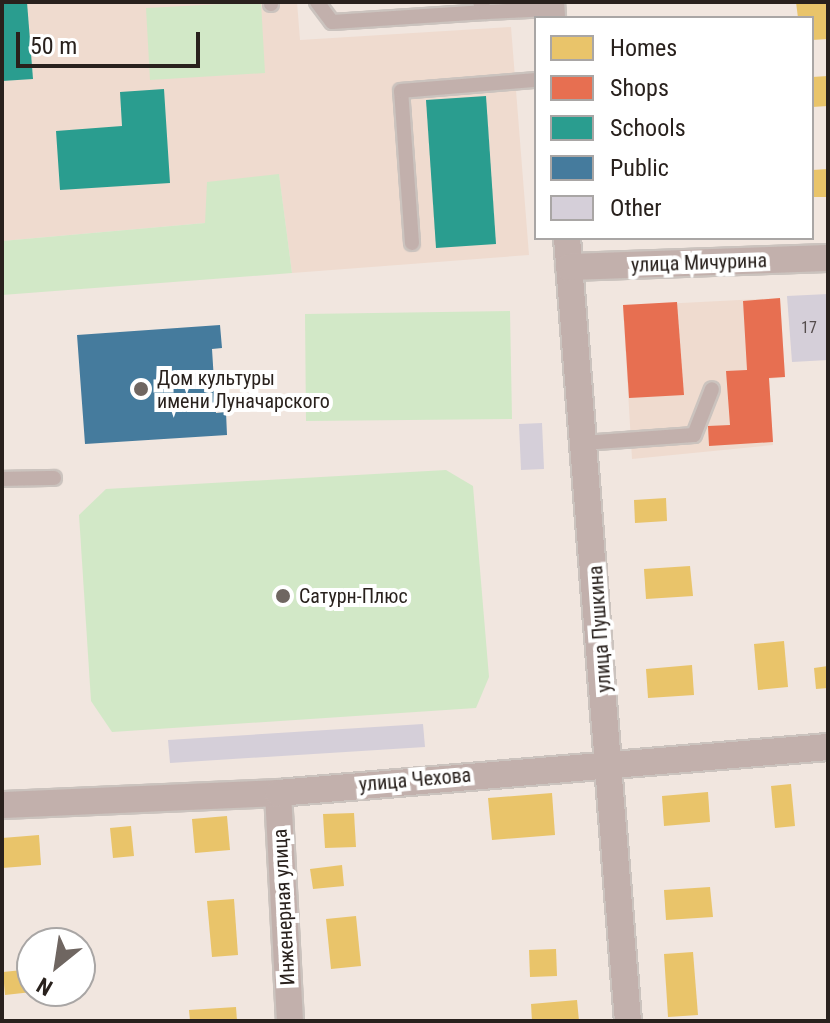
<!DOCTYPE html>
<html>
<head>
<meta charset="utf-8">
<style>
  body { margin:0 }
  #map { position:relative; width:830px; height:1023px; overflow:hidden; background:#f1e6df; font-family:"Roboto Condensed",sans-serif }
  div>[style] { position:absolute }
  [style*='--x'] { left:calc(var(--x)*1px); top:calc(var(--y)*1px); width:calc(var(--w)*1px); rotate:calc(var(--a)*1deg) }
  .built>* { inset:0; background:#efdbcf }
  .green>* { inset:0; background:#d2e8c7 }
  .homes>* { inset:0; background:#e9c46a }
  .shops>* { inset:0; background:#e76f51 }
  .schools>* { inset:0; background:#2a9d8f }
  .public>* { inset:0; background:#457b9d }
  .building>* { inset:0; background:#d5cfd9 }
  .roads { filter:drop-shadow(2px 0 #cbc3be) drop-shadow(-2px 0 #cbc3be) drop-shadow(0 2px #cbc3be) drop-shadow(0 -2px #cbc3be) }
  .lane>* { height:14px; margin:-7px; padding:0 7px; transform-origin:7px; border-radius:7px; background:#c2b0ac }
  .street>* { height:26px; margin:-13px; padding:0 13px; transform-origin:13px; border-radius:13px; background:#c2b0ac }
  .dots>* { width:22px; height:22px; translate:-50% -50%; box-sizing:border-box; border:4px solid #fff; border-radius:50% }
  span { translate:-50% -50%; white-space:nowrap; text-align:center; line-height:1.15; -webkit-text-stroke:8px #fff; paint-order:stroke }
  .number-label { font-size:16px; color:#544c4c }
  .number-label span { -webkit-text-stroke-width:0 }
  .street-label { font-size:20px; color:#29211d }
  .poi-label { font-size:20px; color:#29211d }
  .left { translate:0 -50%; text-align:left }
  .frame { position:absolute; inset:0; border:4px solid #29211d; pointer-events:none }
  .legend { position:absolute; left:534px; top:16px; width:280px; height:224px; box-sizing:border-box; background:#fff; border:2px solid #a9a6a5; margin:0; padding:10px 14px; list-style:none; font-size:24px; color:#29211d }
  .legend li { display:flex; align-items:center; gap:16px; height:40px }
  .legend b { width:40px; border:2px solid #a9a6a5 }
  .north { position:absolute; left:16px; top:927px; width:80px; height:80px; box-sizing:border-box; background:#fff; border:2px solid #a9a6a5; border-radius:50%; rotate:210deg; font-size:22px; font-weight:700; line-height:32px; text-align:center; color:#29211d }
  .north::after { content:''; display:block; margin:auto; width:28px; height:36px; background:#6f6661; clip-path:polygon(50% 0,100% 100%,50% 72%,0 100%) }
  .scale { position:absolute; left:16px; top:32px; width:184px; height:36px; box-sizing:border-box; border:4px solid #29211d; border-top:0; padding-left:10px; font-size:24px; line-height:28px; white-space:nowrap; color:#29211d; -webkit-text-stroke:6px #fff; paint-order:stroke }
</style>
</head>
<body>
<div id="map">
  <div class="built">
    <div style="clip-path:polygon(2px 2px,297px 2px,300px 40px,511px 27px,529px 255px,292px 273px,279px 175px,205px 223px,2px 241px)"></div>
    <div style="clip-path:polygon(780px 298px,785px 377px,769px 379px,773px 445px,632px 459px,623px 306px)"></div>
  </div>
  <div class="green">
    <div style="clip-path:polygon(261px 2px,265px 73px,150px 80px,146px 8px)"></div>
    <div style="clip-path:polygon(279px 174px,292px 273px,2px 295px,2px 241px,205px 223px,207px 182px)"></div>
    <div style="clip-path:polygon(510px 311px,512px 419px,306px 421px,305px 314px)"></div>
    <div style="clip-path:polygon(446px 470px,473px 486px,489px 677px,476px 708px,112px 732px,91px 701px,79px 515px,106px 489px)"></div>
  </div>
  <div class="homes">
    <div style="clip-path:polygon(796px 2px,828px 2px,828px 39px,812px 40px,812px 18px,798px 18px)"></div>
    <div style="clip-path:polygon(828px 76px,828px 106px,812px 107px,812px 77px)"></div>
    <div style="clip-path:polygon(828px 169px,828px 197px,812px 197px,812px 170px)"></div>
    <div style="clip-path:polygon(666px 498px,667px 521px,635px 523px,634px 500px)"></div>
    <div style="clip-path:polygon(690px 566px,693px 596px,646px 599px,644px 569px)"></div>
    <div style="clip-path:polygon(784px 641px,788px 687px,758px 690px,754px 644px)"></div>
    <div style="clip-path:polygon(692px 665px,694px 695px,648px 698px,646px 669px)"></div>
    <div style="clip-path:polygon(828px 666px,828px 688px,816px 689px,814px 668px)"></div>
    <div style="clip-path:polygon(791px 784px,795px 826px,775px 828px,771px 786px)"></div>
    <div style="clip-path:polygon(708px 792px,710px 822px,664px 826px,662px 796px)"></div>
    <div style="clip-path:polygon(552px 793px,555px 835px,492px 840px,488px 798px)"></div>
    <div style="clip-path:polygon(354px 813px,356px 847px,325px 848px,323px 814px)"></div>
    <div style="clip-path:polygon(227px 816px,230px 850px,195px 853px,192px 819px)"></div>
    <div style="clip-path:polygon(131px 826px,134px 856px,113px 858px,110px 828px)"></div>
    <div style="clip-path:polygon(39px 835px,41px 865px,2px 868px,2px 838px)"></div>
    <div style="clip-path:polygon(342px 865px,344px 886px,313px 889px,310px 869px)"></div>
    <div style="clip-path:polygon(710px 887px,713px 917px,666px 920px,664px 890px)"></div>
    <div style="clip-path:polygon(234px 899px,238px 955px,212px 957px,207px 901px)"></div>
    <div style="clip-path:polygon(356px 916px,361px 966px,331px 969px,326px 919px)"></div>
    <div style="clip-path:polygon(556px 949px,557px 976px,530px 977px,529px 950px)"></div>
    <div style="clip-path:polygon(693px 952px,698px 1015px,668px 1017px,664px 954px)"></div>
    <div style="clip-path:polygon(32px 969px,32px 992px,5px 995px,3px 972px)"></div>
    <div style="clip-path:polygon(577px 1000px,579px 1021px,532px 1021px,531px 1004px)"></div>
    <div style="clip-path:polygon(236px 1007px,237px 1021px,190px 1021px,189px 1010px)"></div>
  </div>
  <div class="shops">
    <div style="clip-path:polygon(780px 298px,785px 377px,769px 378px,773px 442px,709px 446px,708px 426px,730px 425px,726px 371px,747px 370px,743px 301px)"></div>
    <div style="clip-path:polygon(677px 302px,684px 395px,629px 398px,623px 305px)"></div>
  </div>
  <div class="schools">
    <div style="clip-path:polygon(2px 2px,27px 2px,33px 79px,2px 81px)"></div>
    <div style="clip-path:polygon(164px 89px,170px 183px,60px 190px,56px 131px,122px 126px,120px 92px)"></div>
    <div style="clip-path:polygon(486px 96px,496px 244px,436px 248px,426px 100px)"></div>
  </div>
  <div class="public">
    <div style="clip-path:polygon(220px 325px,222px 348px,212px 349px,216px 413px,226px 412px,227px 435px,85px 444px,77px 335px)"></div>
  </div>
  <div class="building">
    <div style="clip-path:polygon(828px 294px,828px 360px,792px 362px,787px 296px)"></div>
    <div style="clip-path:polygon(542px 423px,544px 469px,521px 470px,519px 424px)"></div>
    <div style="clip-path:polygon(423px 724px,425px 747px,170px 763px,168px 740px)"></div>
  </div>
  <div class="roads">
    <div class="lane">
      <div style="--x:271;--y:2;--w:2;--a:90"></div>
      <div style="--x:317;--y:2;--w:25;--a:53"></div>
      <div style="--x:332;--y:22;--w:154;--a:-3.7"></div>
      <div style="--x:480;--y:2;--w:12;--a:59"></div>
      <div style="--x:486;--y:12;--w:65;--a:-2.6"></div>
      <div style="--x:412;--y:243;--w:152;--a:-94.1"></div>
      <div style="--x:401;--y:91;--w:135;--a:-4.7"></div>
      <div style="--x:583;--y:443;--w:111;--a:-4.1"></div>
      <div style="--x:694;--y:435;--w:49;--a:-68.6"></div>
      <div style="--x:2;--y:479;--w:52;--a:-1.1"></div>
    </div>
    <div class="street">
      <div style="--x:551;--y:2;--w:16;--a:86"></div>
      <div style="--x:567;--y:238;--w:785;--a:85.55"></div>
      <div style="--x:569;--y:267;--w:259;--a:-2"></div>
      <div style="--x:278;--y:793;--w:228;--a:87"></div>
      <div style="--x:2;--y:805;--w:276;--a:-2.5"></div>
      <div style="--x:278;--y:793;--w:552;--a:-4.78"></div>
    </div>
  </div>
  <div class="dots">
    <div style="left:141px;top:389px;background:#6f6661"></div>
    <div style="left:283px;top:596px;background:#6f6661"></div>
  </div>
  <div class="number-label">
    <span style="left:809px;top:328px">17</span>
  </div>
  <div class="street-label">
    <span style="left:699px;top:263px;rotate:-2deg">улица Мичурина</span>
    <span style="left:600px;top:629px;rotate:-94deg">улица Пушкина</span>
    <span style="left:415px;top:780px;rotate:-5deg">улица Чехова</span>
    <span style="left:284px;top:907px;rotate:-93deg">Инженерная улица</span>
  </div>
  <div class="poi-label">
    <span class="left" style="left:157px;top:390px">Дом культуры<br>имени Луначарского</span>
    <span class="left" style="left:299px;top:596px">Сатурн-Плюс</span>
  </div>
  <div class="frame"></div>
  <ul class="legend">
  <li><b style="height:22px;background:#e9c46a"></b>Homes</li>
  <li><b style="height:22px;background:#e76f51"></b>Shops</li>
  <li><b style="height:22px;background:#2a9d8f"></b>Schools</li>
  <li><b style="height:22px;background:#457b9d"></b>Public</li>
  <li><b style="height:22px;background:#d5cfd9"></b>Other</li>
  </ul>
  <div class="north">N</div>
  <div class="scale">50 m</div>
</div>
</body>
</html>
